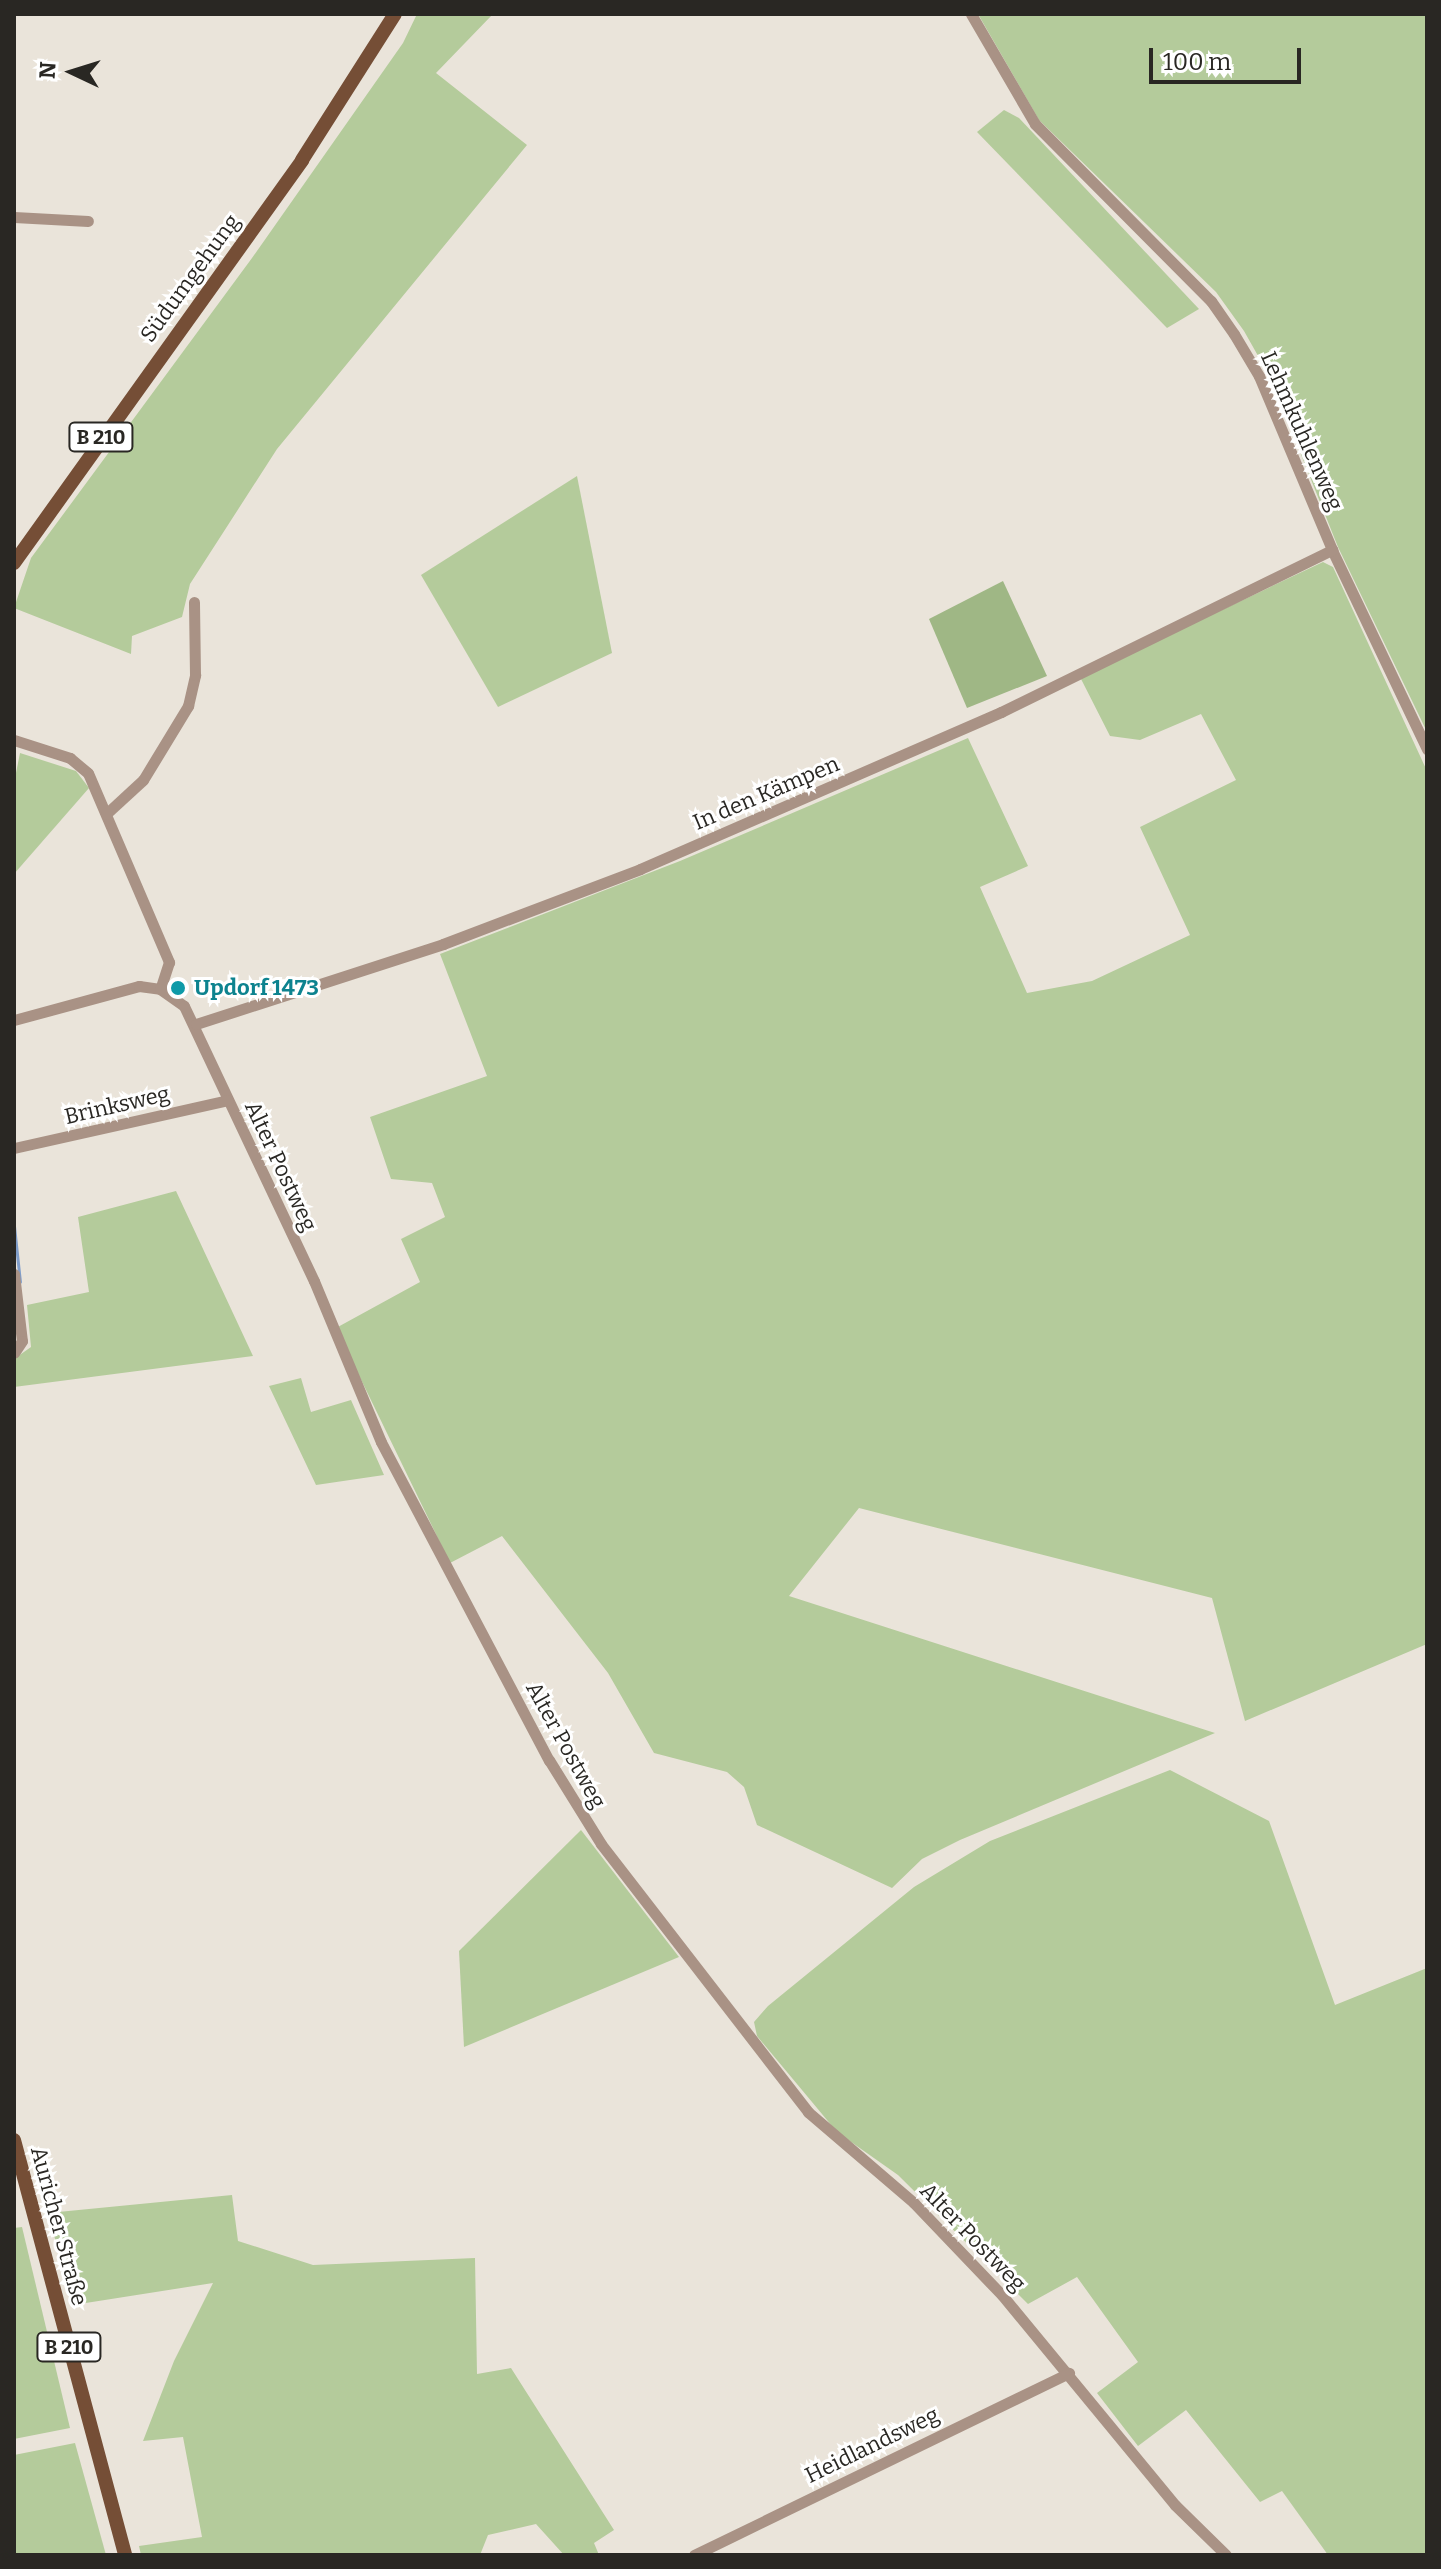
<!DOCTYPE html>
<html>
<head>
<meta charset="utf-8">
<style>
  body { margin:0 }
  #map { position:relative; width:1441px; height:2569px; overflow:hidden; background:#eae4da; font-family:Bitter,serif }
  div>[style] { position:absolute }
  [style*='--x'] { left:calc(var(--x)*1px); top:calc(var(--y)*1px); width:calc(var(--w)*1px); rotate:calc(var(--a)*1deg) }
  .green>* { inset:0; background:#b4cb9b }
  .forest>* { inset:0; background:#9fb785 }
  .stream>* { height:3px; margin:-1.5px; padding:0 1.5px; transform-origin:1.5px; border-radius:1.5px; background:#7f9dca }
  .minor>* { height:11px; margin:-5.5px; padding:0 5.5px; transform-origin:5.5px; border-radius:5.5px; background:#a99285 }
  .major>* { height:14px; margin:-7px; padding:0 7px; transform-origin:7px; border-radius:7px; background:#754e36 }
  .dots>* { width:22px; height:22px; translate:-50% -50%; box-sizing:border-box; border:4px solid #fff; border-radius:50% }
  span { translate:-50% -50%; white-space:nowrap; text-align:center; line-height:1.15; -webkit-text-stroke:6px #fff; paint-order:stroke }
  .shield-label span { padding:2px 6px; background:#fff; border:2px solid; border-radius:6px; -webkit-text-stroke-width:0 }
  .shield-label { font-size:20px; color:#292723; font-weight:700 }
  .street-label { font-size:22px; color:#292723 }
  .culture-label { font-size:22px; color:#0d838f; font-weight:700 }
  .left { translate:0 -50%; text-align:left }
  .frame { position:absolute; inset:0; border:16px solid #292723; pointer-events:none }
  .north { position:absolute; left:32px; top:32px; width:80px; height:80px; -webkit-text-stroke:6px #fff; paint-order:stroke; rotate:274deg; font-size:22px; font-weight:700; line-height:32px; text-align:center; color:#292723 }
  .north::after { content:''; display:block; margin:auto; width:28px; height:36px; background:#292723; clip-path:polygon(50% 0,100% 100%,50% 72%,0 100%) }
  .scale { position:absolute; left:1149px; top:48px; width:152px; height:36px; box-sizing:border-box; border:4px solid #292723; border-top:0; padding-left:10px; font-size:24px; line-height:28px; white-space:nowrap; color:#292723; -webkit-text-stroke:6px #fff; paint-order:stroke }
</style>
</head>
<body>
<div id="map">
  <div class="green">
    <div style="clip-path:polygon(417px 14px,493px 14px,436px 73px,527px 145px,277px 449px,190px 584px,182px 617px,132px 636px,131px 654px,14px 608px,31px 558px,252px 258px,403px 43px)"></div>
    <div style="clip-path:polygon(978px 14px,1427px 14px,1427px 732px,1338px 547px,1270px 377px,1244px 331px,1216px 292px,1039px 120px)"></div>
    <div style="clip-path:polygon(1004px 110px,1019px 118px,1199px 309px,1167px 328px,977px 132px)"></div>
    <div style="clip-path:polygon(577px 476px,612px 653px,498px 707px,421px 575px)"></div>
    <div style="clip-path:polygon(1323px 562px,1333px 567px,1427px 771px,1427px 1644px,1245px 1721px,1212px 1598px,859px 1508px,789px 1596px,1215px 1733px,960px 1840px,922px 1859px,892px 1888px,757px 1825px,744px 1787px,727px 1772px,654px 1753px,608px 1673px,502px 1536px,450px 1563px,336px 1328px,420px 1282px,401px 1239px,445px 1217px,432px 1183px,391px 1179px,370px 1117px,487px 1076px,440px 954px,680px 861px,968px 738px,1028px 866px,980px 887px,1027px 993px,1092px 981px,1190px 935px,1140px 827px,1236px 780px,1201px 714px,1140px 740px,1110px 736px,1080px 677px)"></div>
    <div style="clip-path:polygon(20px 753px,76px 771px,89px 788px,14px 874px,14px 783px)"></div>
    <div style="clip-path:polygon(176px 1191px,253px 1356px,14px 1387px,14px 1359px,31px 1347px,27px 1305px,89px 1292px,78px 1217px)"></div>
    <div style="clip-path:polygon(301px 1378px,311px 1412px,351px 1400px,384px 1475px,316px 1485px,269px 1386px)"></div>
    <div style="clip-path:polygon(1170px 1770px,1269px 1821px,1335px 2005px,1427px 1968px,1427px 2555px,1328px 2555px,1282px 2491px,1260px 2502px,1186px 2410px,1138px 2446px,1097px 2393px,1138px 2362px,1077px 2277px,1028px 2304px,898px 2175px,837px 2132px,757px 2036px,754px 2022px,768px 2006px,914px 1887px,990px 1841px)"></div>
    <div style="clip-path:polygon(581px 1830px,679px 1957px,464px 2047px,459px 1951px)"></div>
    <div style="clip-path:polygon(232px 2195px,238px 2241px,313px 2265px,475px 2258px,477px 2374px,511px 2368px,614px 2530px,594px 2543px,599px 2555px,564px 2555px,536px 2524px,488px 2535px,480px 2555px,141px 2555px,139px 2546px,202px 2537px,183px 2437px,143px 2441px,174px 2361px,213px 2283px,73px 2305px,48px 2213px)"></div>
    <div style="clip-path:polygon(22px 2227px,70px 2428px,14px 2439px,14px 2228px)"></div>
    <div style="clip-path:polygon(75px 2443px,106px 2555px,14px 2555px,14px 2455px)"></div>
  </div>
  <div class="forest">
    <div style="clip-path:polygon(1003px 581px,1047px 676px,967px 708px,929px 619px)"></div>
  </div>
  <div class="stream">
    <div style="--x:14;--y:1226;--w:56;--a:83.9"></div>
  </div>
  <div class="minor">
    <div style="--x:971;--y:14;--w:127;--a:59.8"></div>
    <div style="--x:1035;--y:124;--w:250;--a:45.2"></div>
    <div style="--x:1211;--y:301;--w:40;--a:55.1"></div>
    <div style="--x:1234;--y:334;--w:49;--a:59.2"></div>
    <div style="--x:1259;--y:376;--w:189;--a:67.2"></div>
    <div style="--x:1332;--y:550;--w:221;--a:64.5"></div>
    <div style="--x:14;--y:217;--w:74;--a:3.1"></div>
    <div style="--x:14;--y:740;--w:59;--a:17.8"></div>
    <div style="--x:70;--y:758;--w:23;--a:40"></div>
    <div style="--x:88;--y:773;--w:206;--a:66.8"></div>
    <div style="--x:169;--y:962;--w:28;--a:108"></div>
    <div style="--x:106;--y:814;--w:50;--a:-42.6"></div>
    <div style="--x:143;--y:780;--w:87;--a:-58.7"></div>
    <div style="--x:188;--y:706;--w:32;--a:-77"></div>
    <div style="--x:195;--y:675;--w:73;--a:-90.8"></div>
    <div style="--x:14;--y:1020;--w:130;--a:-15.2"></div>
    <div style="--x:139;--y:986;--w:21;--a:8"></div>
    <div style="--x:160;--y:989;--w:29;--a:35"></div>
    <div style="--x:184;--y:1006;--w:304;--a:64.7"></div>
    <div style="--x:314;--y:1281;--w:174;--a:67.4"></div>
    <div style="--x:381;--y:1442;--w:360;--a:62.2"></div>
    <div style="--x:549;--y:1760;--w:99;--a:58.2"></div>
    <div style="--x:601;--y:1844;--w:339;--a:52.3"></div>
    <div style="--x:808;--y:2112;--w:140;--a:40.6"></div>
    <div style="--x:914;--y:2203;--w:127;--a:46.3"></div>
    <div style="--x:1002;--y:2295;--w:272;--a:50.5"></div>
    <div style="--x:1175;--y:2505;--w:71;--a:44.4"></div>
    <div style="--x:196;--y:1024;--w:260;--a:-17.9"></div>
    <div style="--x:443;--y:944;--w:211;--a:-20.8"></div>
    <div style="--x:640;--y:869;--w:394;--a:-23.5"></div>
    <div style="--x:1001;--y:712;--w:369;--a:-26.1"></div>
    <div style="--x:14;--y:1148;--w:219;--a:-12.6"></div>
    <div style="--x:14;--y:1274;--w:67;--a:83.2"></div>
    <div style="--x:22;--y:1341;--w:14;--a:124"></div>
    <div style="--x:694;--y:2555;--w:417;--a:-25.9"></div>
  </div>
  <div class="major">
    <div style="--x:14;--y:563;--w:495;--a:-54.4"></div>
    <div style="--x:302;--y:160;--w:173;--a:-57.5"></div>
    <div style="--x:14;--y:2140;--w:430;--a:75"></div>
  </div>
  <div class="dots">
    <div style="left:178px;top:988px;background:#0f9aa8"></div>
  </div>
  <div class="shield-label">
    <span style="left:101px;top:437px">B 210</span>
    <span style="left:69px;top:2347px">B 210</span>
  </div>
  <div class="street-label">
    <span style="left:190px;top:278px;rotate:-54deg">Südumgehung</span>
    <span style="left:1302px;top:431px;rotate:66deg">Lehmkuhlenweg</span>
    <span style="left:766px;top:793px;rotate:-23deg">In den Kämpen</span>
    <span style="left:117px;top:1105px;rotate:-13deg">Brinksweg</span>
    <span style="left:281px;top:1166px;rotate:65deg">Alter Postweg</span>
    <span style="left:566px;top:1745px;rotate:61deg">Alter Postweg</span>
    <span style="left:59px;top:2226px;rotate:75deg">Auricher Straße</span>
    <span style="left:973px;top:2237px;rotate:46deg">Alter Postweg</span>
    <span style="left:872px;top:2445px;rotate:-26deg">Heidlandsweg</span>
  </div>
  <div class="culture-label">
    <span class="left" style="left:194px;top:988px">Updorf 1473</span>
  </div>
  <div class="frame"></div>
  <div class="north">N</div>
  <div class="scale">100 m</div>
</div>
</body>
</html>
